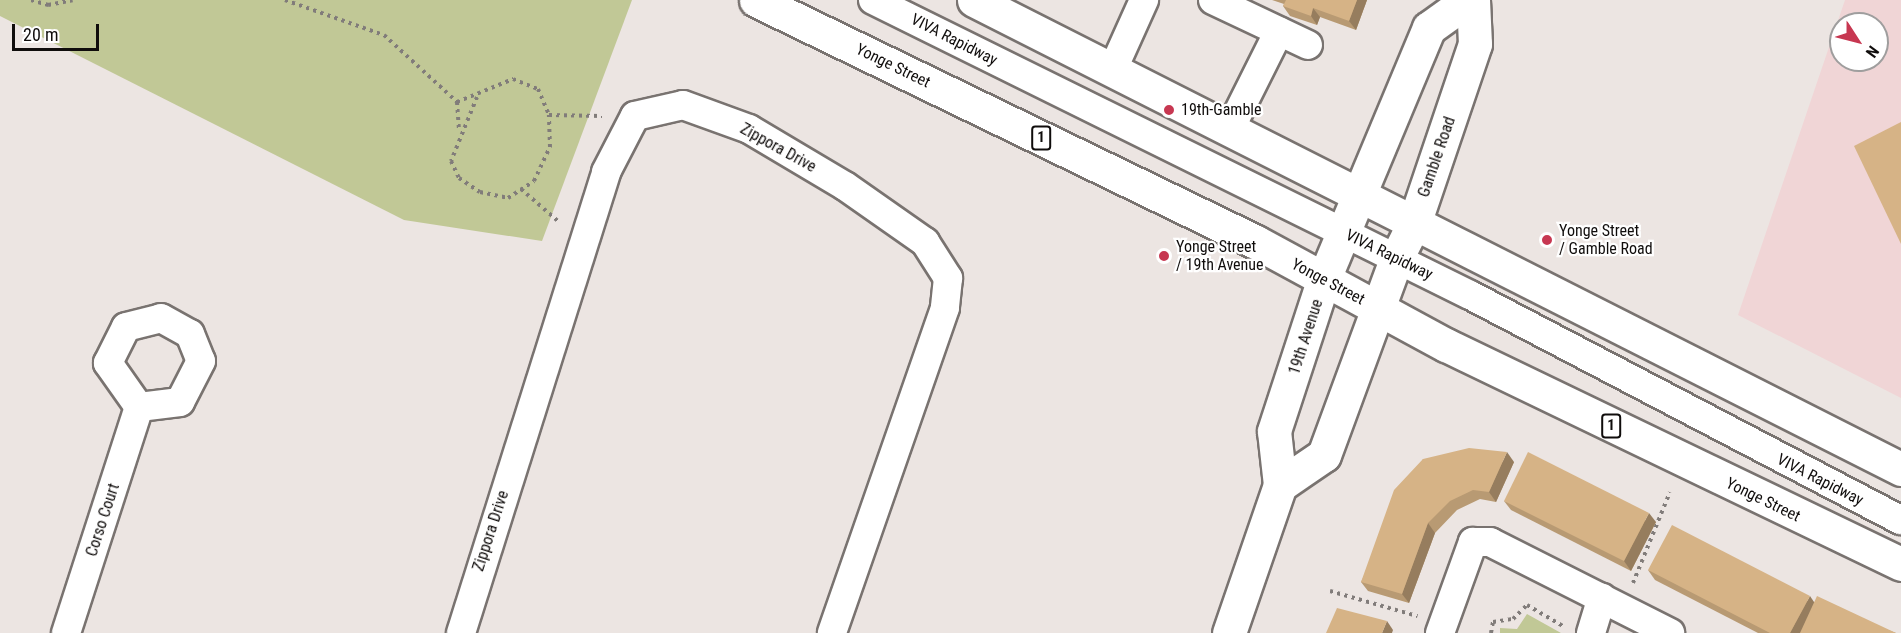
<!DOCTYPE html>
<html>
<head>
<meta charset="utf-8">
<style>
  body { margin:0 }
  #map { position:relative; width:1901px; height:633px; overflow:hidden; background:#ece5e2; font-family:"Roboto Condensed",sans-serif }
  div>[style] { position:absolute }
  [style*='--x'] { left:calc(var(--x)*1px); top:calc(var(--y)*1px); width:calc(var(--w)*1px); rotate:calc(var(--a)*1deg) }
  .commercial>* { inset:0; background:#f0d5d6 }
  .green>* { inset:0; background:#c1c896 }
  .path>* { height:4px; margin-top:-2px; transform-origin:0; background:repeating-linear-gradient(90deg,#817c7a 0 3px,transparent 0 7.5px) }
  .roads { filter:drop-shadow(2px 0 #797370) drop-shadow(-2px 0 #797370) drop-shadow(0 2px #797370) drop-shadow(0 -2px #797370) }
  .minor>* { height:28px; margin:-14px; padding:0 14px; transform-origin:14px; border-radius:14px; background:#fff }
  .major>* { height:33px; margin:-16.5px; padding:0 16.5px; transform-origin:16.5px; border-radius:16.5px; background:#fff }
  .wall>* { inset:0; background:#b89a73 }
  .shaded-wall>* { inset:0; background:#967d5e }
  .building>* { inset:0; background:#d6b386 }
  .dots>* { width:16px; height:16px; translate:-50% -50%; box-sizing:border-box; border:3px solid #fff; border-radius:50% }
  span { translate:-50% -50%; white-space:nowrap; text-align:center; line-height:1.15; -webkit-text-stroke:4.5px #fff; paint-order:stroke }
  .shield-label span { padding:2px 4px; background:#fff; border:2px solid; border-radius:4px; -webkit-text-stroke-width:0 }
  .shield-label { font-size:15px; color:#100d0c; font-weight:700 }
  .street-label { font-size:16px; color:#100d0c }
  .poi-label { font-size:16px; color:#100d0c }
  .left { translate:0 -50%; text-align:left }
  .north { position:absolute; left:1829px; top:12px; width:60px; height:60px; box-sizing:border-box; background:#fff; border:2px solid #9f9e9e; border-radius:50%; rotate:126deg; font-size:16px; font-weight:700; line-height:24px; text-align:center; color:#100d0c }
  .north::after { content:''; display:block; margin:auto; width:21px; height:27px; background:#c73751; clip-path:polygon(50% 0,100% 100%,50% 72%,0 100%) }
  .scale { position:absolute; left:12px; top:24px; width:87px; height:27px; box-sizing:border-box; border:3px solid #100d0c; border-top:0; padding-left:8px; font-size:18px; line-height:21px; white-space:nowrap; color:#100d0c; -webkit-text-stroke:4px #fff; paint-order:stroke }
</style>
</head>
<body>
<div id="map">
  <div class="commercial">
    <div style="clip-path:polygon(evenodd,1845px 0,1901px 0,1901px 398px,1738px 315px,1845px 0,1841px 24px,1877px 24px,1877px 60px,1841px 60px,1841px 24px)"></div>
  </div>
  <div class="green">
    <div style="clip-path:polygon(0 0,632px 0,542px 241px,404px 220px,0 16px)"></div>
    <div style="clip-path:polygon(1527px 614px,1561px 633px,1500px 633px,1500px 628px,1517px 629px)"></div>
  </div>
  <div class="path">
    <div style="--x:31;--y:0;--w:18;--a:16"></div>
    <div style="--x:48;--y:5;--w:25;--a:-11"></div>
    <div style="--x:285;--y:0;--w:105;--a:19.5"></div>
    <div style="--x:384;--y:35;--w:99;--a:42.5"></div>
    <div style="--x:457;--y:102;--w:61;--a:-22.3"></div>
    <div style="--x:513;--y:79;--w:27;--a:22"></div>
    <div style="--x:538;--y:89;--w:28;--a:67"></div>
    <div style="--x:549;--y:115;--w:53;--a:1.1"></div>
    <div style="--x:477;--y:97;--w:69;--a:112.1"></div>
    <div style="--x:451;--y:161;--w:19;--a:65"></div>
    <div style="--x:459;--y:178;--w:25;--a:34"></div>
    <div style="--x:480;--y:192;--w:29;--a:12"></div>
    <div style="--x:508;--y:198;--w:31;--a:-33"></div>
    <div style="--x:534;--y:181;--w:38;--a:-65"></div>
    <div style="--x:550;--y:147;--w:32;--a:-92"></div>
    <div style="--x:457;--y:102;--w:29;--a:86"></div>
    <div style="--x:521;--y:189;--w:50;--a:41"></div>
    <div style="--x:1633;--y:583;--w:98;--a:-67.9"></div>
    <div style="--x:1330;--y:591;--w:91;--a:16"></div>
    <div style="--x:1491;--y:633;--w:11;--a:-80"></div>
    <div style="--x:1493;--y:622;--w:20;--a:-9"></div>
    <div style="--x:1513;--y:619;--w:20;--a:-45"></div>
    <div style="--x:1527;--y:605;--w:42;--a:30.3"></div>
  </div>
  <div class="roads">
    <div class="minor">
      <div style="--x:873;--y:0;--w:666;--a:26.3"></div>
      <div style="--x:1470;--y:295;--w:486;--a:27.6"></div>
      <div style="--x:1213;--y:0;--w:105;--a:25.3"></div>
      <div style="--x:1113;--y:69;--w:76;--a:-65.8"></div>
      <div style="--x:1231;--y:127;--w:107;--a:-63.4"></div>
      <div style="--x:161;--y:318;--w:33;--a:29"></div>
      <div style="--x:190;--y:334;--w:29;--a:68"></div>
      <div style="--x:201;--y:361;--w:46;--a:117.1"></div>
      <div style="--x:180;--y:402;--w:41;--a:173"></div>
      <div style="--x:139;--y:407;--w:54;--a:-125.2"></div>
      <div style="--x:108;--y:363;--w:40;--a:-63.4"></div>
      <div style="--x:126;--y:327;--w:36;--a:-14"></div>
      <div style="--x:66;--y:633;--w:237;--a:-72.1"></div>
      <div style="--x:461;--y:633;--w:483;--a:-72.5"></div>
      <div style="--x:606;--y:172;--w:63;--a:-62.6"></div>
      <div style="--x:635;--y:116;--w:49;--a:-12.9"></div>
      <div style="--x:683;--y:105;--w:70;--a:20"></div>
      <div style="--x:749;--y:129;--w:112;--a:30.7"></div>
      <div style="--x:845;--y:186;--w:98;--a:35"></div>
      <div style="--x:925;--y:242;--w:43;--a:57.4"></div>
      <div style="--x:948;--y:278;--w:30;--a:96"></div>
      <div style="--x:945;--y:308;--w:344;--a:109.2"></div>
      <div style="--x:1440;--y:633;--w:97;--a:-70.1"></div>
      <div style="--x:1473;--y:542;--w:17;--a:0"></div>
      <div style="--x:1490;--y:542;--w:202;--a:26.8"></div>
      <div style="--x:1591;--y:633;--w:37;--a:-73"></div>
    </div>
    <div class="major">
      <div style="--x:756;--y:0;--w:555;--a:25.83"></div>
      <div style="--x:1256;--y:242;--w:216;--a:28.5"></div>
      <div style="--x:1446;--y:345;--w:505;--a:25.7"></div>
      <div style="--x:974;--y:0;--w:1039;--a:26.84"></div>
      <div style="--x:1280;--y:485;--w:53;--a:-34.3"></div>
      <div style="--x:1324;--y:455;--w:209;--a:-69.8"></div>
      <div style="--x:1396;--y:259;--w:42;--a:-63.4"></div>
      <div style="--x:1415;--y:221;--w:187;--a:-71.3"></div>
      <div style="--x:1475;--y:44;--w:44;--a:-92.6"></div>
      <div style="--x:1229;--y:633;--w:157;--a:-71"></div>
      <div style="--x:1280;--y:485;--w:54;--a:-96.3"></div>
      <div style="--x:1274;--y:431;--w:158;--a:-71.9"></div>
      <div style="--x:1323;--y:281;--w:274;--a:-67.3"></div>
      <div style="--x:1429;--y:28;--w:48;--a:-35.7"></div>
    </div>
  </div>
  <div class="wall">
    <div style="clip-path:polygon(1272px 0,1367px 0,1356px 30px,1320px 17px,1317px 25px,1290px 16px,1283px 6px,1284px 4px)"></div>
    <div style="clip-path:polygon(1423px 459px,1514px 462px,1496px 502px,1480px 499px,1457px 510px,1435px 533px,1409px 603px,1368px 591px,1361px 582px)"></div>
    <div style="clip-path:polygon(1504px 501px,1656px 522px,1631px 571px,1511px 510px)"></div>
    <div style="clip-path:polygon(1648px 570px,1814px 602px,1896px 633px,1758px 633px,1655px 580px)"></div>
  </div>
  <div class="shaded-wall">
    <div style="clip-path:polygon(1357px 0,1367px 0,1356px 30px,1349px 21px)"></div>
    <div style="clip-path:polygon(1313px 8px,1320px 17px,1317px 25px,1311px 16px)"></div>
    <div style="clip-path:polygon(1507px 452px,1514px 462px,1496px 502px,1489px 492px)"></div>
    <div style="clip-path:polygon(1649px 513px,1656px 522px,1631px 571px,1624px 561px)"></div>
    <div style="clip-path:polygon(1428px 523px,1435px 533px,1409px 603px,1402px 594px)"></div>
    <div style="clip-path:polygon(1810px 596px,1816px 605px,1802px 633px,1790px 633px)"></div>
    <div style="clip-path:polygon(1387px 621px,1393px 630px,1392px 633px,1382px 633px)"></div>
  </div>
  <div class="building">
    <div style="clip-path:polygon(1286px 0,1357px 0,1349px 21px,1313px 8px,1311px 16px,1283px 6px)"></div>
    <div style="clip-path:polygon(1901px 122px,1901px 244px,1854px 146px)"></div>
    <div style="clip-path:polygon(1469px 448px,1507px 452px,1489px 492px,1473px 490px,1450px 501px,1428px 523px,1402px 594px,1361px 582px,1394px 490px,1423px 459px)"></div>
    <div style="clip-path:polygon(1528px 452px,1649px 513px,1624px 561px,1504px 501px)"></div>
    <div style="clip-path:polygon(1672px 525px,1810px 596px,1790px 633px,1770px 633px,1648px 570px)"></div>
    <div style="clip-path:polygon(1817px 596px,1896px 633px,1800px 633px)"></div>
    <div style="clip-path:polygon(1337px 608px,1387px 621px,1382px 633px,1326px 633px)"></div>
  </div>
  <div class="dots">
    <div style="left:1169px;top:110px;background:#c73751"></div>
    <div style="left:1547px;top:240px;background:#c73751"></div>
    <div style="left:1164px;top:256px;background:#c73751"></div>
  </div>
  <div class="shield-label">
    <span style="left:1041px;top:138px">1</span>
    <span style="left:1611px;top:426px">1</span>
  </div>
  <div class="street-label">
    <span style="left:954px;top:40px;rotate:27deg">VIVA Rapidway</span>
    <span style="left:893px;top:66px;rotate:26deg">Yonge Street</span>
    <span style="left:778px;top:148px;rotate:29deg">Zippora Drive</span>
    <span style="left:1437px;top:157px;rotate:-71deg">Gamble Road</span>
    <span style="left:1389px;top:255px;rotate:26deg">VIVA Rapidway</span>
    <span style="left:1328px;top:282px;rotate:28deg">Yonge Street</span>
    <span style="left:1306px;top:337px;rotate:-72deg">19th Avenue</span>
    <span style="left:1820px;top:480px;rotate:27deg">VIVA Rapidway</span>
    <span style="left:1763px;top:500px;rotate:26deg">Yonge Street</span>
    <span style="left:103px;top:520px;rotate:-72deg">Corso Court</span>
    <span style="left:491px;top:531px;rotate:-72deg">Zippora Drive</span>
  </div>
  <div class="poi-label">
    <span class="left" style="left:1181px;top:110px">19th-Gamble</span>
    <span class="left" style="left:1559px;top:240px">Yonge Street<br>/ Gamble Road</span>
    <span class="left" style="left:1176px;top:256px">Yonge Street<br>/ 19th Avenue</span>
  </div>
  <div class="north">N</div>
  <div class="scale">20 m</div>
</div>
</body>
</html>
